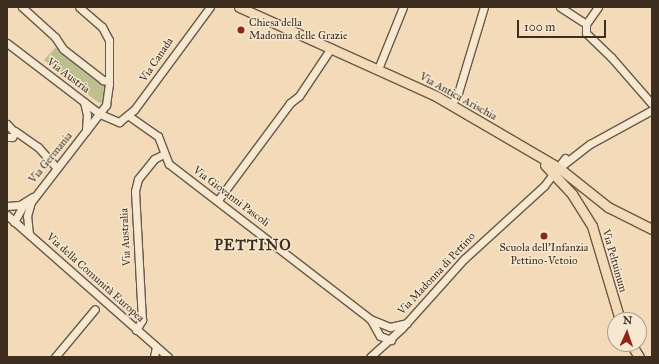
<!DOCTYPE html>
<html>
<head>
<meta charset="utf-8">
<style>
  body { margin:0 }
  #map { position:relative; width:659px; height:364px; overflow:hidden; background:#f3dbb9; font-family:"IM FELL Great Primer",serif }
  div>[style] { position:absolute }
  [style*='--x'] { left:calc(var(--x)*1px); top:calc(var(--y)*1px); width:calc(var(--w)*1px); rotate:calc(var(--a)*1deg) }
  .green>* { inset:0; background:#bdc08e }
  .roads { filter:drop-shadow(1px 0 #6a5946) drop-shadow(-1px 0 #6a5946) drop-shadow(0 1px #6a5946) drop-shadow(0 -1px #6a5946) }
  .minor>* { height:7px; margin:-3.5px; padding:0 3.5px; transform-origin:3.5px; border-radius:3.5px; background:#f7e8d2 }
  .major>* { height:9px; margin:-4.5px; padding:0 4.5px; transform-origin:4.5px; border-radius:4.5px; background:#f3dbb9 }
  .dots>* { width:11px; height:11px; translate:-50% -50%; box-sizing:border-box; border:2px solid #f7e8d2; border-radius:50% }
  span { translate:-50% -50%; white-space:nowrap; text-align:center; line-height:1.15; -webkit-text-stroke:3px #f7e8d2; paint-order:stroke }
  .poi-label { font-size:11px; color:#3d2e1f }
  .left { translate:0 -50%; text-align:left }
  .street-label { font-size:11px; color:#3d2e1f }
  .district-label { font-size:15px; color:#3d2e1f; font-weight:700; letter-spacing:1px }
  .frame { position:absolute; inset:0; border:8px solid #3d2e1f; pointer-events:none }
  .north { position:absolute; left:607px; top:312px; width:40px; height:40px; box-sizing:border-box; background:#f7e8d2; border:1px solid #ad9e8a; border-radius:50%; rotate:3deg; font-size:11px; font-weight:700; line-height:16px; text-align:center; color:#3d2e1f }
  .north::after { content:''; display:block; margin:auto; width:14px; height:18px; background:#8f2418; clip-path:polygon(50% 0,100% 100%,50% 72%,0 100%) }
  .scale { position:absolute; left:517px; top:20px; width:89px; height:18px; box-sizing:border-box; border:2px solid #3d2e1f; border-top:0; padding-left:5px; font-size:12px; line-height:14px; white-space:nowrap; color:#3d2e1f; -webkit-text-stroke:3px #f7e8d2; paint-order:stroke }
</style>
</head>
<body>
<div id="map">
  <div class="green">
    <div style="clip-path:polygon(56px 47px,107px 86px,106px 102px,99px 103px,44px 60px)"></div>
  </div>
  <div class="roads">
    <div class="minor">
      <div style="--x:22;--y:7;--w:45;--a:42.3"></div>
      <div style="--x:55;--y:37;--w:14;--a:56"></div>
      <div style="--x:63;--y:49;--w:51;--a:37.8"></div>
      <div style="--x:103;--y:80;--w:6;--a:9"></div>
      <div style="--x:560;--y:7;--w:31;--a:33"></div>
      <div style="--x:598;--y:7;--w:21;--a:125"></div>
      <div style="--x:586;--y:24;--w:9;--a:90"></div>
      <div style="--x:586;--y:33;--w:35;--a:44"></div>
      <div style="--x:611;--y:57;--w:62;--a:48.9"></div>
      <div style="--x:7;--y:43;--w:117;--a:37.4"></div>
      <div style="--x:100;--y:114;--w:21;--a:23"></div>
      <div style="--x:119;--y:122;--w:19;--a:-39"></div>
      <div style="--x:134;--y:110;--w:128;--a:-53.6"></div>
      <div style="--x:378;--y:69;--w:67;--a:-68"></div>
      <div style="--x:84;--y:102;--w:13;--a:77"></div>
      <div style="--x:87;--y:115;--w:16;--a:94"></div>
      <div style="--x:451;--y:105;--w:14;--a:-60"></div>
      <div style="--x:458;--y:93;--w:90;--a:-73.2"></div>
      <div style="--x:129;--y:116;--w:35;--a:35"></div>
      <div style="--x:158;--y:136;--w:30;--a:69"></div>
      <div style="--x:169;--y:164;--w:254;--a:37.6"></div>
      <div style="--x:370;--y:319;--w:22;--a:22"></div>
      <div style="--x:390;--y:327;--w:17;--a:-13"></div>
      <div style="--x:7;--y:124;--w:12;--a:48"></div>
      <div style="--x:15;--y:133;--w:5;--a:127"></div>
      <div style="--x:12;--y:137;--w:5;--a:180"></div>
      <div style="--x:15;--y:131;--w:28;--a:35"></div>
      <div style="--x:38;--y:147;--w:28;--a:48"></div>
      <div style="--x:559;--y:168;--w:39;--a:-38"></div>
      <div style="--x:590;--y:144;--w:71;--a:-28.7"></div>
      <div style="--x:218;--y:200;--w:121;--a:-53.4"></div>
      <div style="--x:290;--y:103;--w:11;--a:-38"></div>
      <div style="--x:299;--y:96;--w:58;--a:-56.3"></div>
      <div style="--x:7;--y:206;--w:13;--a:-4"></div>
      <div style="--x:20;--y:205;--w:15;--a:-32"></div>
      <div style="--x:7;--y:215;--w:215;--a:41.4"></div>
      <div style="--x:14;--y:222;--w:21;--a:-61"></div>
      <div style="--x:29;--y:234;--w:18;--a:-96"></div>
      <div style="--x:27;--y:216;--w:15;--a:-74"></div>
      <div style="--x:31;--y:202;--w:123;--a:-52.3"></div>
      <div style="--x:106;--y:105;--w:21;--a:-82"></div>
      <div style="--x:109;--y:84;--w:44;--a:-90"></div>
      <div style="--x:109;--y:40;--w:15;--a:-118"></div>
      <div style="--x:102;--y:27;--w:30;--a:-139"></div>
      <div style="--x:371;--y:320;--w:18;--a:61"></div>
      <div style="--x:380;--y:336;--w:12;--a:20"></div>
      <div style="--x:136;--y:330;--w:12;--a:-59"></div>
      <div style="--x:142;--y:320;--w:129;--a:-93.1"></div>
      <div style="--x:135;--y:191;--w:12;--a:-76"></div>
      <div style="--x:138;--y:179;--w:26;--a:-51"></div>
      <div style="--x:154;--y:159;--w:11;--a:-27"></div>
      <div style="--x:55;--y:357;--w:62;--a:-50.2"></div>
      <div style="--x:154;--y:357;--w:10;--a:-79"></div>
      <div style="--x:370;--y:357;--w:43;--a:-42.2"></div>
      <div style="--x:402;--y:328;--w:93;--a:-48.1"></div>
      <div style="--x:464;--y:259;--w:108;--a:-42.4"></div>
      <div style="--x:544;--y:186;--w:35;--a:-53"></div>
    </div>
    <div class="major">
      <div style="--x:239;--y:7;--w:216;--a:24.3"></div>
      <div style="--x:436;--y:96;--w:143;--a:30.3"></div>
      <div style="--x:559;--y:168;--w:63;--a:38.5"></div>
      <div style="--x:608;--y:207;--w:49;--a:26.6"></div>
      <div style="--x:545;--y:165;--w:40;--a:47"></div>
      <div style="--x:572;--y:194;--w:38;--a:58"></div>
      <div style="--x:592;--y:226;--w:98;--a:73.4"></div>
      <div style="--x:631;--y:344;--w:15;--a:58"></div>
    </div>
  </div>
  <div class="dots">
    <div style="left:241px;top:30px;background:#8f2418"></div>
    <div style="left:544px;top:236px;background:#8f2418"></div>
  </div>
  <div class="poi-label">
    <span class="left" style="left:249px;top:30px">Chiesa della<br>Madonna delle Grazie</span>
    <span style="left:544px;top:255px">Scuola dell'Infanzia<br>Pettino-Vetoio</span>
  </div>
  <div class="street-label">
    <span style="left:157px;top:60px;rotate:-56deg">Via Canada</span>
    <span style="left:68px;top:76px;rotate:37deg">Via Austria</span>
    <span style="left:458px;top:97px;rotate:29deg">Via Antica Arischia</span>
    <span style="left:51px;top:158px;rotate:-51deg">Via Germania</span>
    <span style="left:231px;top:197px;rotate:37deg">Via Giovanni Pascoli</span>
    <span style="left:126px;top:237px;rotate:-93deg">Via Australia</span>
    <span style="left:614px;top:261px;rotate:74deg">Via Peltuinum</span>
    <span style="left:437px;top:274px;rotate:-47deg">Via Madonna di Pettino</span>
    <span style="left:95px;top:278px;rotate:42deg">Via della Comunità Europea</span>
  </div>
  <div class="district-label">
    <span style="left:253px;top:246px">PETTINO</span>
  </div>
  <div class="frame"></div>
  <div class="north">N</div>
  <div class="scale">100 m</div>
</div>
</body>
</html>
